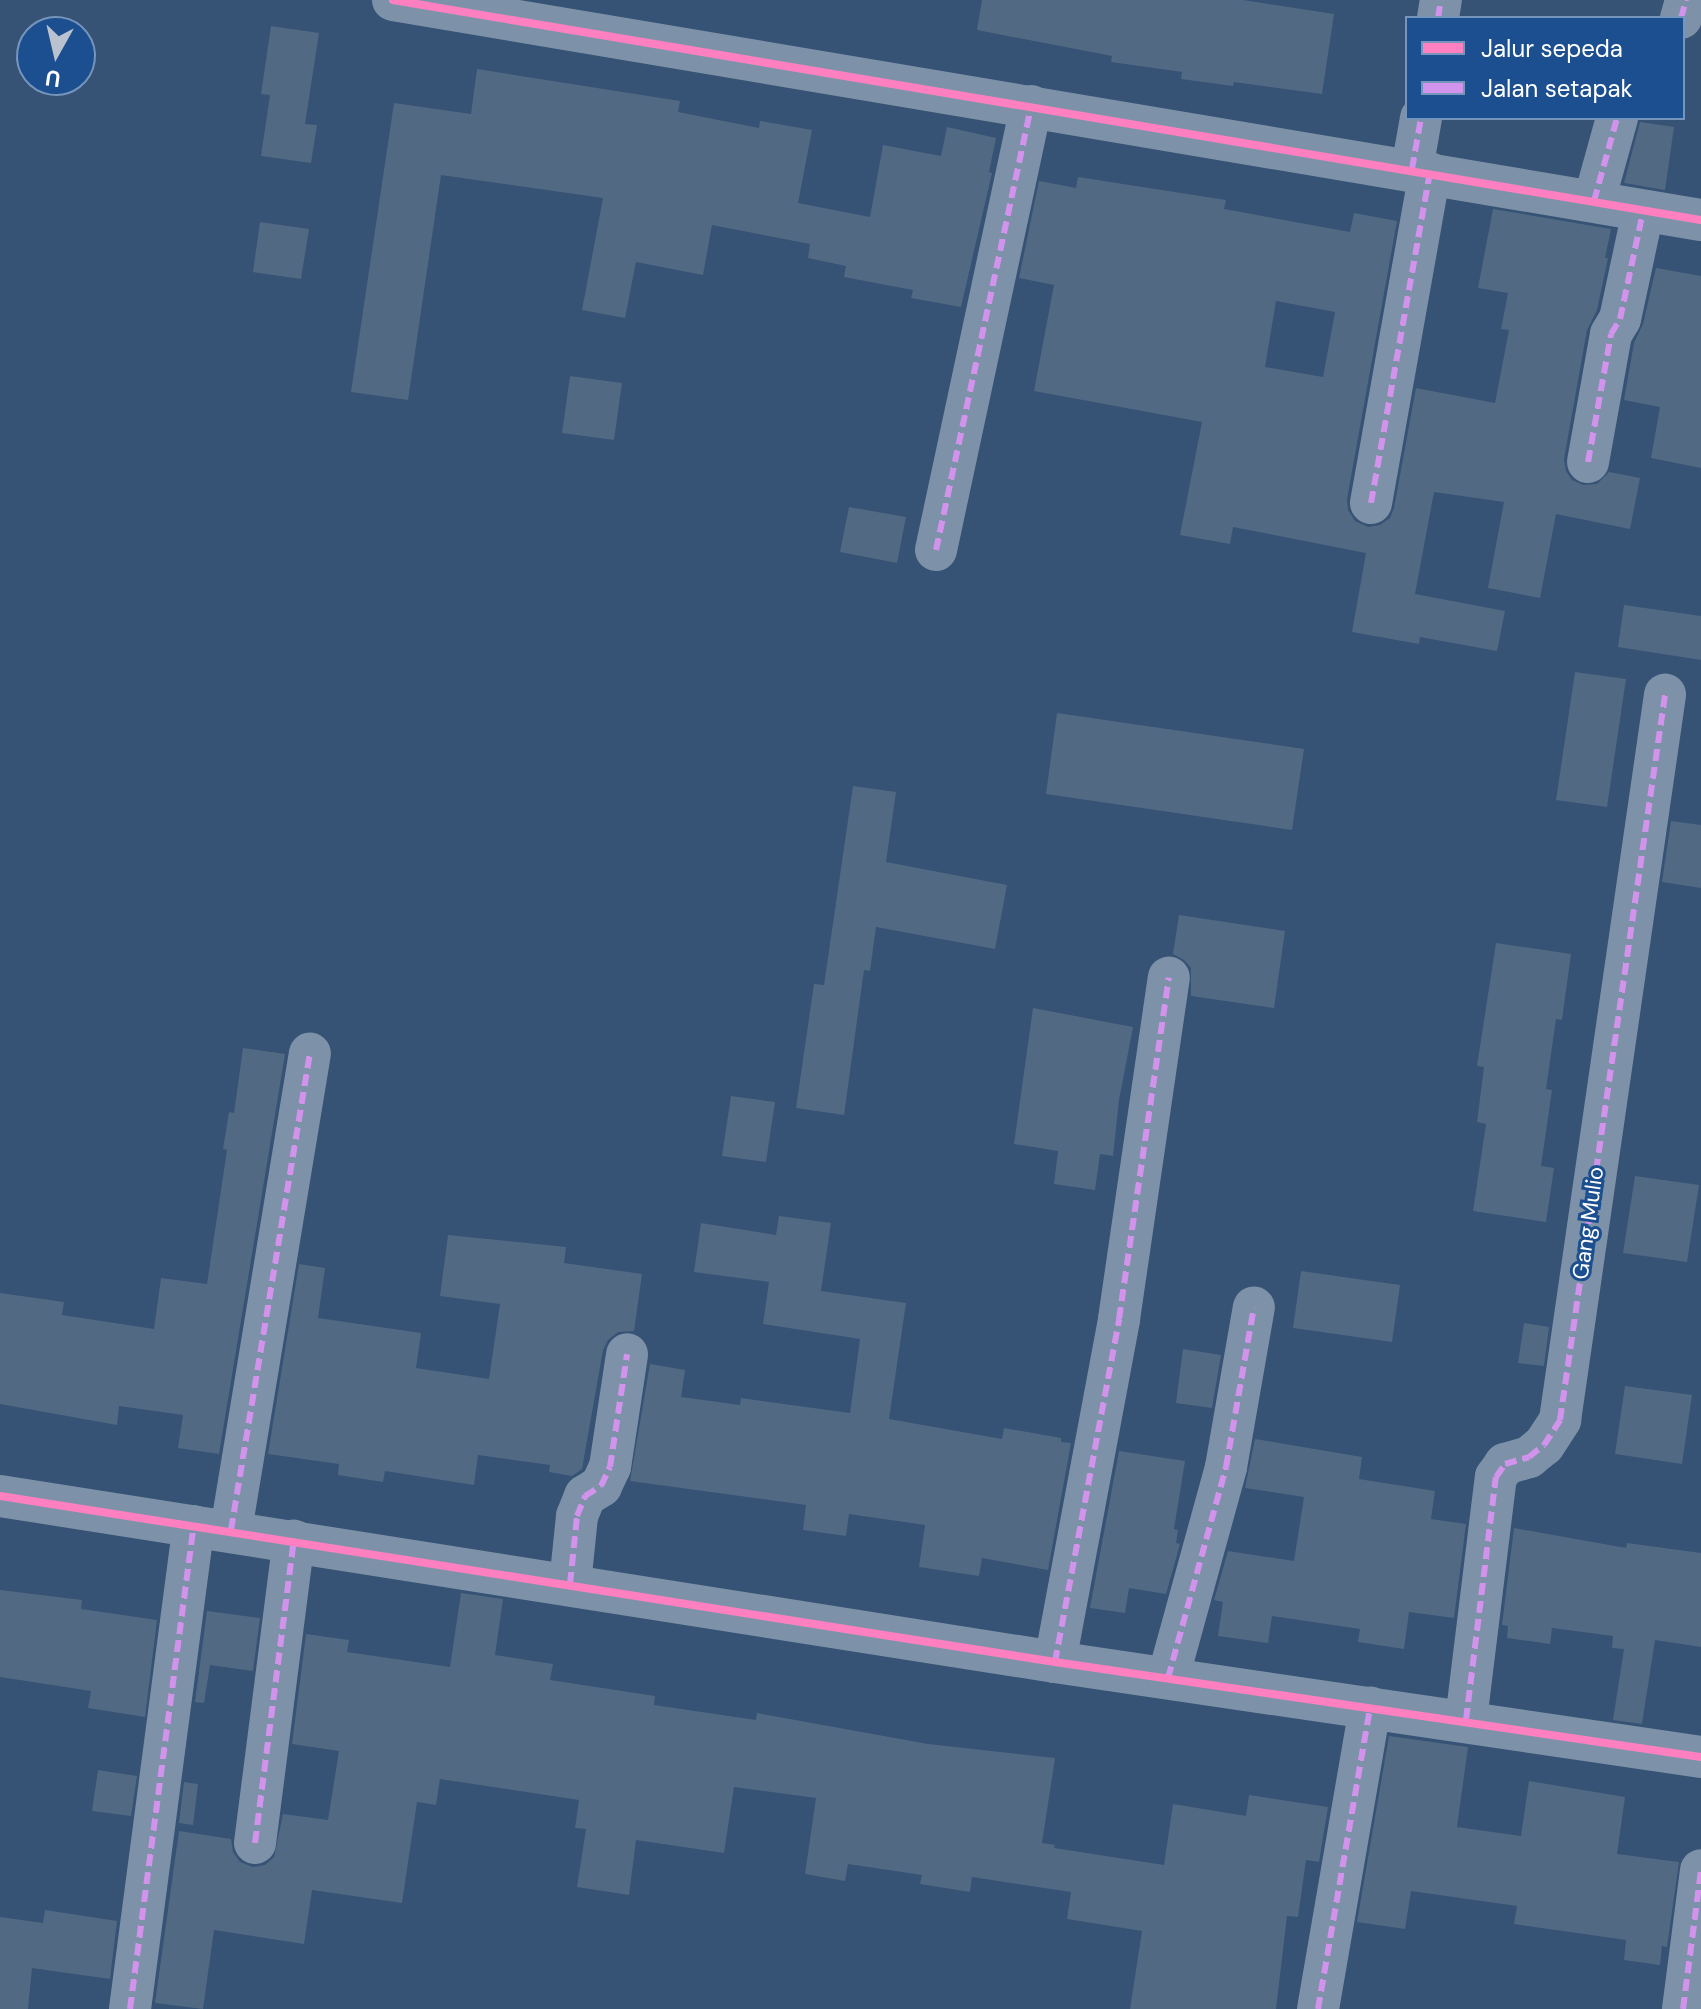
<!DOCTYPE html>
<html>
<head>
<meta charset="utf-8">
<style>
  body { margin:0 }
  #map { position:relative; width:1701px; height:2009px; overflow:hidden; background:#365274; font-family:"DM Sans",sans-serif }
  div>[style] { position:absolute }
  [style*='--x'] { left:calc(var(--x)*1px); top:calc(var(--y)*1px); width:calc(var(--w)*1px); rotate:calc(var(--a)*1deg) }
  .building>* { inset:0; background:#526984 }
  .minor>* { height:42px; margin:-21px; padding:0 21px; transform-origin:21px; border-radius:21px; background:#7d92a8 }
  .quiet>* { height:6px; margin-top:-3px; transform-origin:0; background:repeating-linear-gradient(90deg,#d193ec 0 12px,transparent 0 18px) }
  .cycleway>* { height:8px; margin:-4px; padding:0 4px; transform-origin:4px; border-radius:4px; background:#ff80c0 }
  span { translate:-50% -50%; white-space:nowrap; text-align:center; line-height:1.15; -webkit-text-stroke:6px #1b4f8f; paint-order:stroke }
  .street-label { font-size:22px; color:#fff }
  .legend { position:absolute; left:1405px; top:16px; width:280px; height:104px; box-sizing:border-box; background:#1b4f8f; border:2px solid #7695bc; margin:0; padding:10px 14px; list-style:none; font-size:24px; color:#fff }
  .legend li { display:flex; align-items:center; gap:16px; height:40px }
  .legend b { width:40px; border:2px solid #7695bc }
  .north { position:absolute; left:16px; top:16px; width:80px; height:80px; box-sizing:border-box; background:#1b4f8f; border:2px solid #7695bc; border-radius:50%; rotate:188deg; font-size:22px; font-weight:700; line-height:32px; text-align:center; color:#fff }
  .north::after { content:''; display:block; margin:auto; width:28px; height:36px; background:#b9c2ce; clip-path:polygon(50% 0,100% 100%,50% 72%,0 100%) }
</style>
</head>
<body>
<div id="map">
  <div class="building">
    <div style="clip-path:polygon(982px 0,1243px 0,1334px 14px,1322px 94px,1234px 82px,1233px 86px,1181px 79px,1182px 72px,1111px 62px,1112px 56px,977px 30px)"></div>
    <div style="clip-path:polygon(271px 26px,319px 33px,305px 124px,317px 125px,311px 163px,261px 156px,270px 95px,261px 94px)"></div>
    <div style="clip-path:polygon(477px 69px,680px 101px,678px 112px,759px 128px,760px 121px,812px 130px,798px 203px,870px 217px,883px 145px,941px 156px,947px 127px,996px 138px,989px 172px,992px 173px,961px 307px,911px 298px,913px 290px,844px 277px,846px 266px,808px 258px,810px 244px,712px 225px,703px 275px,636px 262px,625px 318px,582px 310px,603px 198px,441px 175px,408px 400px,351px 392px,394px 103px,471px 114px)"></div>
    <div style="clip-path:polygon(1640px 122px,1674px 127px,1665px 190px,1624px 183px)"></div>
    <div style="clip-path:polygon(evenodd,1078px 177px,1226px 200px,1224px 209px,1350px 232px,1354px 213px,1397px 221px,1347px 499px,1348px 510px,1355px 521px,1368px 527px,1380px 525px,1390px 518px,1394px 508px,1416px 388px,1495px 403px,1509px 330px,1501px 329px,1508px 293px,1478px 288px,1493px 209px,1611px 229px,1605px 258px,1608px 258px,1597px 310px,1587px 330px,1564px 459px,1566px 471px,1572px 480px,1583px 485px,1597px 484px,1609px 472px,1640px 478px,1630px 529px,1556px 514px,1540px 598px,1488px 588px,1504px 502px,1434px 492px,1415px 594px,1505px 611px,1497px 651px,1420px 637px,1419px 644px,1352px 632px,1366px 553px,1233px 527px,1230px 544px,1180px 535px,1202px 422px,1034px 391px,1054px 285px,1019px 278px,1039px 181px,1076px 188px,1078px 177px,1276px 301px,1335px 312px,1323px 377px,1265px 367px,1276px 301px)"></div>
    <div style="clip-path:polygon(260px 222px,309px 229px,301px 279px,253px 272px)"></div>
    <div style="clip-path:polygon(1656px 268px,1701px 276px,1701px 468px,1651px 458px,1660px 407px,1624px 400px,1634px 343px,1643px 324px)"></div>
    <div style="clip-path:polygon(570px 376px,622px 383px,614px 440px,562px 433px)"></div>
    <div style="clip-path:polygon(849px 507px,906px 517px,897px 563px,840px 552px)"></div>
    <div style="clip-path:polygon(1624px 605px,1701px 616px,1701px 660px,1618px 647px)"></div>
    <div style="clip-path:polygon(1575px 672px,1626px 679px,1607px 807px,1556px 800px)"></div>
    <div style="clip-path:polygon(1057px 713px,1304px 749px,1292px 830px,1046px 794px)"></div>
    <div style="clip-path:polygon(853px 786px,896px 792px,886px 862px,1007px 885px,995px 949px,876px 927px,870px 971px,864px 970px,844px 1115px,796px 1108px,814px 984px,824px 985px)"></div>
    <div style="clip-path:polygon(1671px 821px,1701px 825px,1701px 888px,1662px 882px)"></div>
    <div style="clip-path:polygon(1179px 915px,1285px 931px,1274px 1008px,1191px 996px,1191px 968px,1184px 960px,1173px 954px)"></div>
    <div style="clip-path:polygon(1496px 943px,1571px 954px,1562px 1020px,1556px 1019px,1546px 1089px,1552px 1090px,1541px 1166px,1554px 1168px,1546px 1222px,1473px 1211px,1486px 1124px,1477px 1122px,1484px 1067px,1477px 1066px)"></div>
    <div style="clip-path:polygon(1033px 1008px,1133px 1027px,1119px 1100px,1113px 1156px,1100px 1154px,1095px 1190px,1054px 1184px,1058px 1151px,1014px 1144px)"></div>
    <div style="clip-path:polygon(243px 1048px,285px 1054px,219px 1454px,178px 1448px,183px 1415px,119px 1406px,117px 1425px,0 1404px,0 1293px,64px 1302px,62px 1315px,154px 1329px,161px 1278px,207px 1284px,227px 1150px,223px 1149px,229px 1112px,234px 1113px)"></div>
    <div style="clip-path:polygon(731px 1096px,775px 1102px,766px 1162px,722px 1156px)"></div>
    <div style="clip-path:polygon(1635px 1176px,1699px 1185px,1687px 1262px,1623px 1253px)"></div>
    <div style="clip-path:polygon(779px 1216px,831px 1223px,821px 1291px,906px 1303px,889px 1419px,1002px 1439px,1004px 1428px,1061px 1438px,1061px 1442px,1071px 1443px,1048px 1570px,982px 1558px,979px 1576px,919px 1567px,925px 1525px,849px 1514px,846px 1536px,803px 1530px,806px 1505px,630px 1481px,650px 1364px,685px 1370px,681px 1397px,740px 1405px,741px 1398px,850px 1413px,860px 1339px,763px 1324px,769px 1282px,694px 1272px,701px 1223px,776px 1235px)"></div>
    <div style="clip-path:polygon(448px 1235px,566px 1247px,564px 1263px,642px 1274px,634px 1331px,618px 1332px,608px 1340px,603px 1350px,582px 1469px,572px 1476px,549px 1472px,550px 1465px,478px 1455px,474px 1485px,385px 1471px,383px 1482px,338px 1475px,339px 1464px,268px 1454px,299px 1264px,325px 1268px,318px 1318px,421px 1333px,416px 1368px,489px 1379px,500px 1304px,440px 1296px)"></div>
    <div style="clip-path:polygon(1301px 1271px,1400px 1285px,1392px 1342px,1293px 1328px)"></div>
    <div style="clip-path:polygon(1524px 1323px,1549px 1327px,1544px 1366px,1518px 1363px)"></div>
    <div style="clip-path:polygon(1183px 1349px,1221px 1355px,1212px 1408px,1176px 1403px)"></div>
    <div style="clip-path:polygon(1625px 1386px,1692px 1395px,1682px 1464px,1615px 1454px)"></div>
    <div style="clip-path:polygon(1255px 1439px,1362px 1457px,1359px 1479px,1435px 1491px,1431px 1519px,1466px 1524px,1454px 1618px,1409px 1612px,1404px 1649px,1358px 1642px,1360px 1629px,1272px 1616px,1268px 1643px,1218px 1636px,1223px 1602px,1214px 1600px,1228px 1551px,1294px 1561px,1304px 1497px,1245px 1488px)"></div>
    <div style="clip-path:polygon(1119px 1451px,1185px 1461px,1174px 1529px,1178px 1530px,1176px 1543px,1180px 1544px,1166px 1594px,1129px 1588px,1125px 1613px,1090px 1608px)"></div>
    <div style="clip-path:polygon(1514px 1528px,1626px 1548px,1627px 1543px,1701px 1553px,1701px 1647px,1655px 1640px,1642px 1724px,1613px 1720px,1624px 1649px,1612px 1648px,1613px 1636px,1552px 1628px,1550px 1644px,1507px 1638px,1508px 1626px,1502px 1625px)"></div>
    <div style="clip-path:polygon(0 1590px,82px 1600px,81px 1609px,157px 1620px,145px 1717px,88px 1708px,91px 1691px,0 1677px)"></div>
    <div style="clip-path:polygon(461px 1593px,503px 1599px,495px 1655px,553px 1664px,550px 1680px,655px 1696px,654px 1705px,756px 1720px,757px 1713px,928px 1744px,1055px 1758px,1042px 1843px,1055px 1845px,1054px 1848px,1164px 1865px,1173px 1804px,1246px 1816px,1249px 1795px,1328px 1807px,1319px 1862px,1306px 1860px,1298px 1917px,1287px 1916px,1276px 2009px,1130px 2009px,1142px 1931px,1067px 1919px,1071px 1892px,972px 1877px,970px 1892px,920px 1884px,922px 1875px,848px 1864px,845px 1881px,805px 1874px,816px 1798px,734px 1787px,724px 1853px,636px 1840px,629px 1895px,577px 1887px,586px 1829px,575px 1828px,579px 1800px,440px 1779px,436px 1805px,417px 1802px,402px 1903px,312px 1890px,304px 1944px,214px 1930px,203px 2009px,155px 2003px,179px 1831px,231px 1839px,233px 1852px,240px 1862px,253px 1867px,265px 1865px,274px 1857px,283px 1814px,328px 1820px,339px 1751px,292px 1744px,306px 1634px,349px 1640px,347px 1652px,450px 1667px)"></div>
    <div style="clip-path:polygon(207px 1611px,260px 1618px,253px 1671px,210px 1665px,204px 1703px,195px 1702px)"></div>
    <div style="clip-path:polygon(1389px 1736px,1468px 1747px,1457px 1827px,1521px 1836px,1529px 1781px,1625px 1797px,1617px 1854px,1679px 1862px,1667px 1947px,1662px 1946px,1660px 1965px,1624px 1960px,1626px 1940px,1514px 1924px,1517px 1906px,1411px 1891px,1405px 1929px,1357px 1922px)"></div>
    <div style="clip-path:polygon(98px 1770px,137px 1776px,131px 1816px,92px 1811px)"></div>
    <div style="clip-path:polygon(184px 1782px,198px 1784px,193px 1825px,179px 1823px)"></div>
    <div style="clip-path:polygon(45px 1910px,117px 1921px,110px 1979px,32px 1968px,28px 2009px,0 2009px,0 1917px,43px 1923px)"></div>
  </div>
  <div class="minor">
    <div style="--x:393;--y:0;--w:1326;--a:9.55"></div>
    <div style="--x:1438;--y:18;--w:18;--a:-81"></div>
    <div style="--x:1681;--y:18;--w:19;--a:-74"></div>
    <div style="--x:1412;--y:169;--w:52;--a:-80"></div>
    <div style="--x:1594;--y:201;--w:86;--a:-74.5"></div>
    <div style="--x:1588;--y:462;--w:130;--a:-79.8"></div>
    <div style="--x:1611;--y:334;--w:17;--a:-59"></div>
    <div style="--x:1620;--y:319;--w:109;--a:-77.9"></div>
    <div style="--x:1371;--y:503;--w:335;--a:-79.9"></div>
    <div style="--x:936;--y:550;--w:454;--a:-77.9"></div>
    <div style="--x:0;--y:1496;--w:1068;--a:8.94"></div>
    <div style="--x:1055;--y:1662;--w:653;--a:8.37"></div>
    <div style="--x:231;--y:1530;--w:483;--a:-80.6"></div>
    <div style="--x:570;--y:1584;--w:68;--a:-84.1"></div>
    <div style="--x:577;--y:1516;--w:22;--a:-68"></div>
    <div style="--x:585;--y:1496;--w:19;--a:-32"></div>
    <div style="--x:601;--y:1486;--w:21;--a:-65"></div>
    <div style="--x:610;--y:1467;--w:114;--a:-81.4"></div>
    <div style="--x:1055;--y:1662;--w:349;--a:-79.4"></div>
    <div style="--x:1119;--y:1319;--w:345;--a:-81.7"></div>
    <div style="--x:1168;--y:1678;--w:219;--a:-74.6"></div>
    <div style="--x:1226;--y:1467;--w:162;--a:-80.1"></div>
    <div style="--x:1466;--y:1720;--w:245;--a:-83"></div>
    <div style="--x:1496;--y:1477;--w:16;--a:-55"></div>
    <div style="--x:1505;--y:1464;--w:25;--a:-16"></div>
    <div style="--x:1529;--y:1457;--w:19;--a:-39"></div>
    <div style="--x:1544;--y:1445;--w:30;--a:-57"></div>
    <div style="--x:1560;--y:1420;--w:733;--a:-81.76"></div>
    <div style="--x:255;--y:1843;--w:305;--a:-82.7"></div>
    <div style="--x:130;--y:2009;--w:487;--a:-82.5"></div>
    <div style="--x:1318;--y:2009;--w:306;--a:-80.2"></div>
    <div style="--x:1683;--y:2009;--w:140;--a:-82.6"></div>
  </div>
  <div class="quiet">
    <div style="--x:1438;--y:18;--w:18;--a:-81"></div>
    <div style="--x:1681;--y:18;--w:19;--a:-74"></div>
    <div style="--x:1412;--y:169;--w:52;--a:-80"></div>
    <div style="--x:1594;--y:201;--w:86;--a:-74.5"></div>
    <div style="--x:1588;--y:462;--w:130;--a:-79.8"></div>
    <div style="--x:1611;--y:334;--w:17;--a:-59"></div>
    <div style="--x:1620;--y:319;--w:109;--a:-77.9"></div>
    <div style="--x:1371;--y:503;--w:335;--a:-79.9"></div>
    <div style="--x:936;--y:550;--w:454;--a:-77.9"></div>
    <div style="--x:231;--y:1530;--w:483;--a:-80.6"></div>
    <div style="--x:570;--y:1584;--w:68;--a:-84.1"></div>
    <div style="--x:577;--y:1516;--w:22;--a:-68"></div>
    <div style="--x:585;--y:1496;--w:19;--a:-32"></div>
    <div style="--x:601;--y:1486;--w:21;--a:-65"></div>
    <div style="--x:610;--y:1467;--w:114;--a:-81.4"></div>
    <div style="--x:1055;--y:1662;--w:349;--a:-79.4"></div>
    <div style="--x:1119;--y:1319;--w:345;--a:-81.7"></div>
    <div style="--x:1168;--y:1678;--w:219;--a:-74.6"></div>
    <div style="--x:1226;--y:1467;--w:162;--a:-80.1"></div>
    <div style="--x:1466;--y:1720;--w:245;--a:-83"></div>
    <div style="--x:1496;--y:1477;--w:16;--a:-55"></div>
    <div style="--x:1505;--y:1464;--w:25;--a:-16"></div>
    <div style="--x:1529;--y:1457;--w:19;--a:-39"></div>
    <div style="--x:1544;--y:1445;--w:30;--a:-57"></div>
    <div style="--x:1560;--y:1420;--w:733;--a:-81.76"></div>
    <div style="--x:255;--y:1843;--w:305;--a:-82.7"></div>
    <div style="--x:130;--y:2009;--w:487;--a:-82.5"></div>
    <div style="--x:1318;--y:2009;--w:306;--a:-80.2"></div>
    <div style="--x:1683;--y:2009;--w:140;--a:-82.6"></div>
  </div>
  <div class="cycleway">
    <div style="--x:393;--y:0;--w:1326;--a:9.55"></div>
    <div style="--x:0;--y:1496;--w:1068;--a:8.94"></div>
    <div style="--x:1055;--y:1662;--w:653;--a:8.37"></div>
  </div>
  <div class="street-label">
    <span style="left:1588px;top:1223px;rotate:-82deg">Gang Mulio</span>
  </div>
  <ul class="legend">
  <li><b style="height:10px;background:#ff80c0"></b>Jalur sepeda</li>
  <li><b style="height:10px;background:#d193ec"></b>Jalan setapak</li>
  </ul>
  <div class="north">U</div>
</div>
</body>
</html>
